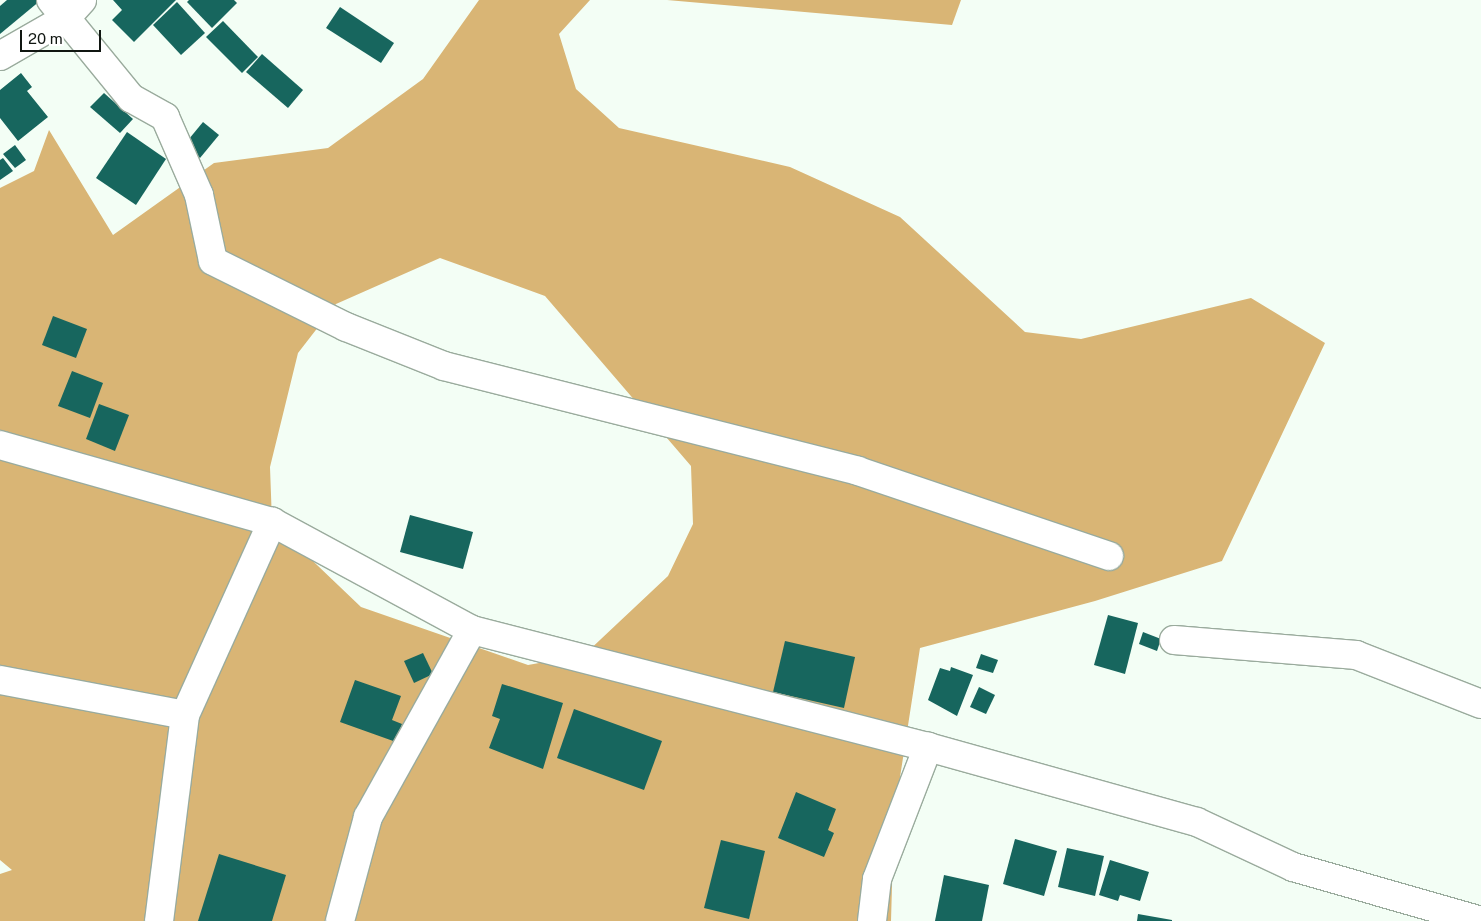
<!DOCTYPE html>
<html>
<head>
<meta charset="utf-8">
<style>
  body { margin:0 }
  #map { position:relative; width:1481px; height:921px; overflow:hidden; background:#f3fef5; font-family:"Public Sans",sans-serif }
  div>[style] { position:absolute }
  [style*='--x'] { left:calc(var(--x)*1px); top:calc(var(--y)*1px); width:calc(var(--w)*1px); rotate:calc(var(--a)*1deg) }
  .forest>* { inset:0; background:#d9b575 }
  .building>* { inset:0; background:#17665e }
  .roads { filter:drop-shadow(1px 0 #9aab9d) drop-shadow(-1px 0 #9aab9d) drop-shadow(0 1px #9aab9d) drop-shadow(0 -1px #9aab9d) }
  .minor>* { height:28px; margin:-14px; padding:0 14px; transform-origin:14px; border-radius:14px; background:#fff }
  span { translate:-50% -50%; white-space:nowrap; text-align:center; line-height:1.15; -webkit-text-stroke:5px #fff; paint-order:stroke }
  .scale { position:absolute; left:20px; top:30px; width:81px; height:22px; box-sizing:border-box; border:2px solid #101611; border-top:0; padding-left:6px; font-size:15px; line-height:18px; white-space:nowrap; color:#101611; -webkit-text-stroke:4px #fff; paint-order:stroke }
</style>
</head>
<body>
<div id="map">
  <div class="forest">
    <div style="clip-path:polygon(evenodd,479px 0,590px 0,559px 34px,576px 89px,619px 128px,790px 167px,900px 217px,1025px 332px,1081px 339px,1251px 298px,1325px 343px,1222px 561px,1095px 601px,920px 648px,894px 816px,891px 921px,0 921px,0 874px,12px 870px,0 860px,0 188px,34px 171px,49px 130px,113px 235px,214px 163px,328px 148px,423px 79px,479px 0,440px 258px,545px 296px,691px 466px,693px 524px,668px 576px,584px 655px,528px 665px,361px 607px,272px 522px,270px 467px,298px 353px,336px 304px,440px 258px)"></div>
    <div style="clip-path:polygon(667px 0,961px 0,952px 25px)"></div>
  </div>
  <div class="building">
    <div style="clip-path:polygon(7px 0,41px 0,0 34px,0 6px)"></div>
    <div style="clip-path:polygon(113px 0,176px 0,134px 42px,112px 20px,122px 10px)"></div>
    <div style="clip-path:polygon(189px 0,234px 0,237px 3px,212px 28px,187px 2px)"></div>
    <div style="clip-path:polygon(177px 2px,205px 33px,181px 55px,153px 25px)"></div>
    <div style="clip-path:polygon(340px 7px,394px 43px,381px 63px,326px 28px)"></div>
    <div style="clip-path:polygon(223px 21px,258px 57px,242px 73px,206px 37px)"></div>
    <div style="clip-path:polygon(262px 54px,303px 90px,288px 108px,246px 72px)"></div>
    <div style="clip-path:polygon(21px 73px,32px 87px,27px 91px,48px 117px,18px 141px,0 118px,0 90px)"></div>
    <div style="clip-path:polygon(104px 93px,133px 119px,120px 133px,90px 107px)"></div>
    <div style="clip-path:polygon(203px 122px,219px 135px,200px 158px,184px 145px)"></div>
    <div style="clip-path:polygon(127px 132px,166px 159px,136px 205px,96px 178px)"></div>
    <div style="clip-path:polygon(15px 145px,26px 160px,15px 168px,3px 154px)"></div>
    <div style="clip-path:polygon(3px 158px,13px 171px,0 180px,0 160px)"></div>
    <div style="clip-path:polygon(53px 316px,87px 329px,76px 358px,42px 345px)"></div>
    <div style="clip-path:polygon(72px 371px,103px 383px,90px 418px,58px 406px)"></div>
    <div style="clip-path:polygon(99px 404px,129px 415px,115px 451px,86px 439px)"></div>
    <div style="clip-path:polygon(410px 515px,473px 532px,463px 569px,400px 552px)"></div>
    <div style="clip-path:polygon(1108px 615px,1138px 623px,1125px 674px,1094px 665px)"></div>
    <div style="clip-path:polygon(1143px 632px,1161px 639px,1157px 651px,1139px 644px)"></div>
    <div style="clip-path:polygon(785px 641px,855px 657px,844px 708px,773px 692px)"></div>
    <div style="clip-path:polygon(423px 653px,433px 674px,414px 683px,404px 661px)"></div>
    <div style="clip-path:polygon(981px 654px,998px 660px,993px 673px,976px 668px)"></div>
    <div style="clip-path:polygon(951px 667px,973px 675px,957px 716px,928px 700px,940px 668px,950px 671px)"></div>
    <div style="clip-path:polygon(355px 680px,401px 696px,392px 720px,402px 724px,396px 742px,340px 722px)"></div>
    <div style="clip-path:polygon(502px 684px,563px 703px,543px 769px,489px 748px,500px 719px,492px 716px)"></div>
    <div style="clip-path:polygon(979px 687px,995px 695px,986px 714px,970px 707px)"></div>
    <div style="clip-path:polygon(574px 709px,662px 741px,644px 790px,557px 758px)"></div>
    <div style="clip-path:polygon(796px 792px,836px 809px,828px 830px,834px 833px,824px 857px,778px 838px)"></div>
    <div style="clip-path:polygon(1015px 839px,1057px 851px,1044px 896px,1003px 884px)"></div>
    <div style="clip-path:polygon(721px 840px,765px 851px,749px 919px,704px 908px)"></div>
    <div style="clip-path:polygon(1067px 848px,1104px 856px,1095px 896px,1058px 887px)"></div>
    <div style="clip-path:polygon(219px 854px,286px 875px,272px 921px,198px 921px)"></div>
    <div style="clip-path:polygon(1110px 860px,1149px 872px,1140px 901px,1120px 895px,1118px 901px,1099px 895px)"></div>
    <div style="clip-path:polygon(944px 875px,989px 885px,982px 921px,935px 921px)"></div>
    <div style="clip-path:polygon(1138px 914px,1172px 920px,1172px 921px,1137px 921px)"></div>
  </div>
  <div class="roads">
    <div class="minor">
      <div style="--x:51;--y:0;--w:127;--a:50.8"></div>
      <div style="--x:131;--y:98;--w:39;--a:29"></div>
      <div style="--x:165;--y:117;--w:85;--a:66.4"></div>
      <div style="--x:199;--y:195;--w:67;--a:78"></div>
      <div style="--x:213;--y:261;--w:148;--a:26.4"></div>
      <div style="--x:346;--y:327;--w:105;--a:21.7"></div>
      <div style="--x:444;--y:366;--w:427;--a:14.2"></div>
      <div style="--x:858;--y:471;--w:265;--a:18.7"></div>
      <div style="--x:0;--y:56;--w:76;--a:-29.9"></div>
      <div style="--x:66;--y:18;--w:24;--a:-48"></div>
      <div style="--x:0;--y:445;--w:283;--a:15.8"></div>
      <div style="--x:272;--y:522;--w:227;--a:28.4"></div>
      <div style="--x:472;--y:630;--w:471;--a:14.4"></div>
      <div style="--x:928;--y:747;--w:279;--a:15.6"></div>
      <div style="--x:1197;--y:822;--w:106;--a:25.1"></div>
      <div style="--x:1293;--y:867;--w:196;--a:16"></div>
      <div style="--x:1174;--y:640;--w:183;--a:4.7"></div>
      <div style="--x:1356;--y:655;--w:134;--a:21.4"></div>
      <div style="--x:0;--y:680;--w:188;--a:10.7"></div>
      <div style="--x:185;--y:715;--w:212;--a:-65.7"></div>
      <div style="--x:159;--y:921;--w:208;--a:-82.8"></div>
      <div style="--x:340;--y:921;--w:108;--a:-74.9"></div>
      <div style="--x:368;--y:817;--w:214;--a:-60.9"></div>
      <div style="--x:872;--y:921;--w:42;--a:-83.2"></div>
      <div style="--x:877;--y:879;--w:142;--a:-68.9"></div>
    </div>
  </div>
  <div class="scale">20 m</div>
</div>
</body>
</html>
